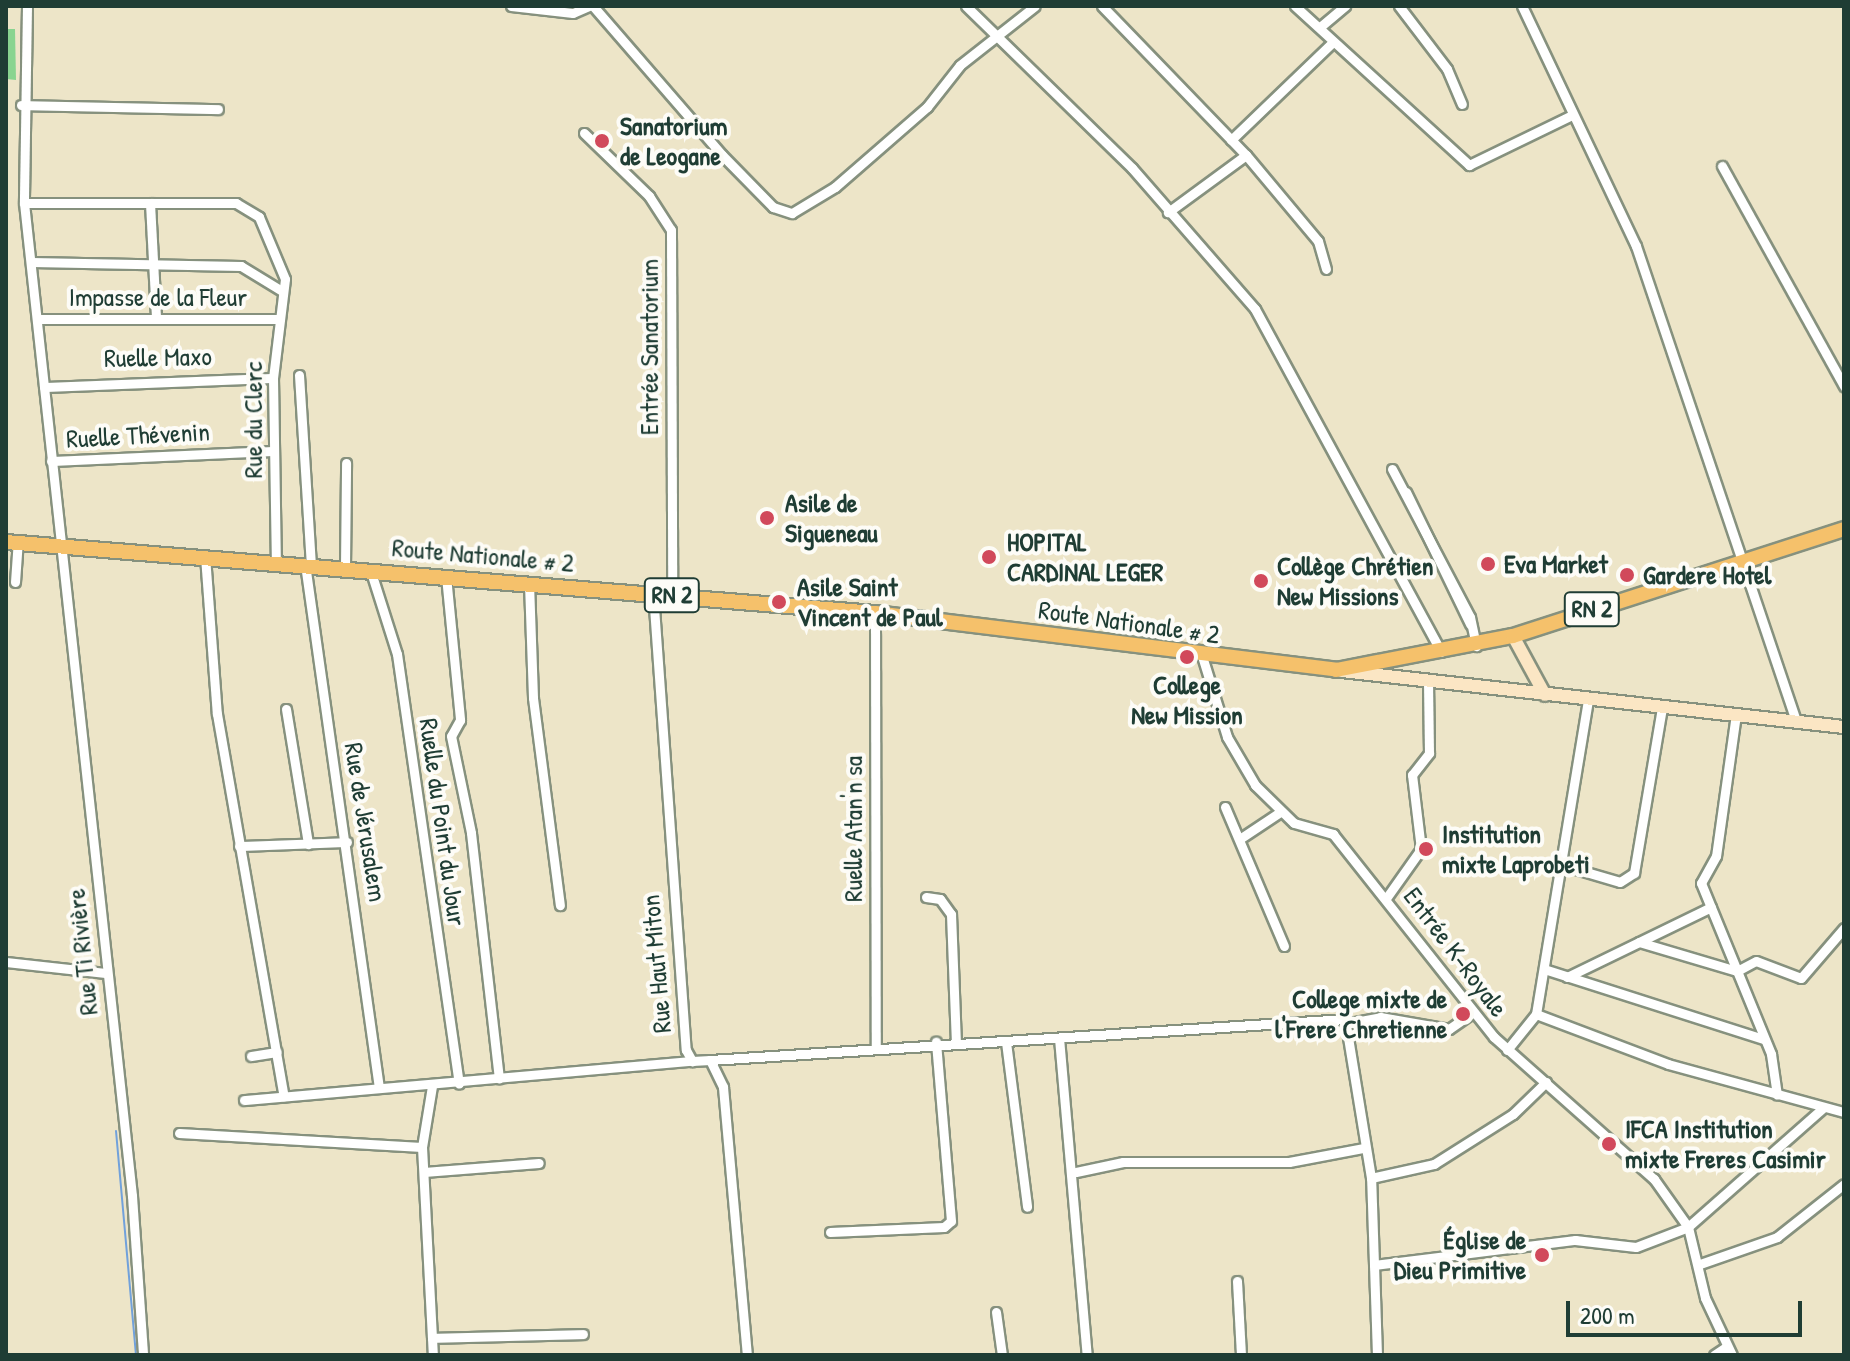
<!DOCTYPE html>
<html>
<head>
<meta charset="utf-8">
<style>
  body { margin:0 }
  #map { position:relative; width:1850px; height:1361px; overflow:hidden; background:#ede5c8; font-family:"Patrick Hand",sans-serif }
  div>[style] { position:absolute }
  [style*='--x'] { left:calc(var(--x)*1px); top:calc(var(--y)*1px); width:calc(var(--w)*1px); rotate:calc(var(--a)*1deg) }
  .green>* { inset:0; background:#89d490 }
  .stream>* { height:2px; margin:-1px; padding:0 1px; transform-origin:1px; border-radius:1px; background:#71a1db }
  .roads { filter:drop-shadow(2px 0 #86917e) drop-shadow(-2px 0 #86917e) drop-shadow(0 2px #86917e) drop-shadow(0 -2px #86917e) }
  .minor>* { height:9px; margin:-4.5px; padding:0 4.5px; transform-origin:4.5px; border-radius:4.5px; background:#fff }
  .secondary>* { height:12px; margin:-6px; padding:0 6px; transform-origin:6px; border-radius:6px; background:#fbe6c4 }
  .primary>* { height:14px; margin:-7px; padding:0 7px; transform-origin:7px; border-radius:7px; background:#f5c16b }
  .dots>* { width:22px; height:22px; translate:-50% -50%; box-sizing:border-box; border:4px solid #fdfcf7; border-radius:50% }
  span { translate:-50% -50%; white-space:nowrap; text-align:center; line-height:1.15; -webkit-text-stroke:8px #fdfcf7; paint-order:stroke }
  .shield-label span { padding:2px 6px; background:#fdfcf7; border:2px solid; border-radius:6px; -webkit-text-stroke-width:0 }
  .shield-label { font-size:24px; color:#1f3d34; font-weight:700 }
  .poi-label { font-size:26px; color:#1f3d34; font-weight:700 }
  .left { translate:0 -50%; text-align:left }
  .right { translate:-100% -50%; text-align:right }
  .street-label { font-size:26px; color:#1f3d34 }
  .frame { position:absolute; inset:0; border:8px solid #1f3d34; pointer-events:none }
  .scale { position:absolute; left:1566px; top:1301px; width:236px; height:36px; box-sizing:border-box; border:4px solid #1f3d34; border-top:0; padding-left:10px; font-size:24px; line-height:28px; white-space:nowrap; color:#1f3d34; -webkit-text-stroke:6px #fdfcf7; paint-order:stroke }
</style>
</head>
<body>
<div id="map">
  <div class="green">
    <div style="clip-path:polygon(6px 29px,15px 29px,16px 80px,6px 79px)"></div>
  </div>
  <div class="stream">
    <div style="--x:116;--y:1131;--w:225;--a:84.9"></div>
  </div>
  <div class="roads">
    <div class="minor">
      <div style="--x:27;--y:6;--w:197;--a:90.9"></div>
      <div style="--x:24;--y:203;--w:999;--a:83.79"></div>
      <div style="--x:132;--y:1196;--w:159;--a:86"></div>
      <div style="--x:511;--y:6;--w:62;--a:6.4"></div>
      <div style="--x:573;--y:13;--w:17;--a:-24"></div>
      <div style="--x:593;--y:6;--w:197;--a:49.1"></div>
      <div style="--x:722;--y:155;--w:73;--a:45.6"></div>
      <div style="--x:773;--y:207;--w:20;--a:18"></div>
      <div style="--x:792;--y:213;--w:50;--a:-31.2"></div>
      <div style="--x:835;--y:187;--w:122;--a:-41"></div>
      <div style="--x:927;--y:107;--w:53;--a:-51.8"></div>
      <div style="--x:960;--y:65;--w:95;--a:-38.2"></div>
      <div style="--x:966;--y:6;--w:232;--a:44.3"></div>
      <div style="--x:1132;--y:168;--w:187;--a:48.9"></div>
      <div style="--x:1255;--y:309;--w:390;--a:61.5"></div>
      <div style="--x:1102;--y:6;--w:207;--a:46"></div>
      <div style="--x:1246;--y:155;--w:97;--a:143.8"></div>
      <div style="--x:1295;--y:6;--w:236;--a:42.4"></div>
      <div style="--x:1469;--y:165;--w:114;--a:-25.9"></div>
      <div style="--x:1399;--y:6;--w:79;--a:52.7"></div>
      <div style="--x:1447;--y:69;--w:38;--a:67"></div>
      <div style="--x:1522;--y:6;--w:266;--a:64.6"></div>
      <div style="--x:1636;--y:246;--w:501;--a:71.38"></div>
      <div style="--x:1320;--y:27;--w:33;--a:-40"></div>
      <div style="--x:21;--y:105;--w:197;--a:1.2"></div>
      <div style="--x:584;--y:133;--w:91;--a:44.1"></div>
      <div style="--x:649;--y:196;--w:40;--a:57.1"></div>
      <div style="--x:671;--y:230;--w:365;--a:89.8"></div>
      <div style="--x:1231;--y:140;--w:141;--a:-43.9"></div>
      <div style="--x:1246;--y:155;--w:112;--a:50.1"></div>
      <div style="--x:1318;--y:241;--w:29;--a:74"></div>
      <div style="--x:1722;--y:166;--w:252;--a:61"></div>
      <div style="--x:24;--y:203;--w:212;--a:0"></div>
      <div style="--x:236;--y:203;--w:27;--a:31"></div>
      <div style="--x:259;--y:217;--w:67;--a:67.2"></div>
      <div style="--x:285;--y:279;--w:100;--a:96.9"></div>
      <div style="--x:273;--y:378;--w:184;--a:89.1"></div>
      <div style="--x:150;--y:203;--w:115;--a:87"></div>
      <div style="--x:31;--y:262;--w:210;--a:1.1"></div>
      <div style="--x:241;--y:266;--w:48;--a:31.4"></div>
      <div style="--x:39;--y:319;--w:238;--a:0"></div>
      <div style="--x:299;--y:375;--w:189;--a:86.4"></div>
      <div style="--x:44;--y:387;--w:229;--a:-2.3"></div>
      <div style="--x:51;--y:461;--w:223;--a:-2.6"></div>
      <div style="--x:1392;--y:469;--w:167;--a:62.2"></div>
      <div style="--x:1470;--y:617;--w:30;--a:78"></div>
      <div style="--x:1406;--y:492;--w:147;--a:64.1"></div>
      <div style="--x:205;--y:556;--w:158;--a:85.7"></div>
      <div style="--x:217;--y:714;--w:388;--a:80.1"></div>
      <div style="--x:305;--y:564;--w:529;--a:81.96"></div>
      <div style="--x:345;--y:567;--w:104;--a:-89.4"></div>
      <div style="--x:370;--y:569;--w:89;--a:72.4"></div>
      <div style="--x:397;--y:654;--w:434;--a:81.8"></div>
      <div style="--x:446;--y:576;--w:145;--a:84.4"></div>
      <div style="--x:460;--y:720;--w:18;--a:119"></div>
      <div style="--x:451;--y:736;--w:99;--a:78.3"></div>
      <div style="--x:471;--y:833;--w:247;--a:83.5"></div>
      <div style="--x:15;--y:582;--w:39;--a:-86"></div>
      <div style="--x:529;--y:583;--w:115;--a:88"></div>
      <div style="--x:533;--y:698;--w:209;--a:82.6"></div>
      <div style="--x:653;--y:593;--w:458;--a:85.9"></div>
      <div style="--x:686;--y:1050;--w:13;--a:61"></div>
      <div style="--x:692;--y:1061;--w:18;--a:-3"></div>
      <div style="--x:710;--y:1060;--w:30;--a:64"></div>
      <div style="--x:723;--y:1087;--w:269;--a:84.9"></div>
      <div style="--x:875;--y:613;--w:433;--a:89.9"></div>
      <div style="--x:1202;--y:656;--w:85;--a:72.8"></div>
      <div style="--x:1227;--y:737;--w:56;--a:59.7"></div>
      <div style="--x:1255;--y:785;--w:54;--a:44.3"></div>
      <div style="--x:1294;--y:823;--w:41;--a:15.8"></div>
      <div style="--x:1333;--y:834;--w:259;--a:51.6"></div>
      <div style="--x:1494;--y:1037;--w:214;--a:41.6"></div>
      <div style="--x:1654;--y:1179;--w:59;--a:54.7"></div>
      <div style="--x:1688;--y:1227;--w:73;--a:76.5"></div>
      <div style="--x:1705;--y:1298;--w:63;--a:64.7"></div>
      <div style="--x:286;--y:709;--w:137;--a:80.7"></div>
      <div style="--x:1736;--y:714;--w:143;--a:98"></div>
      <div style="--x:1716;--y:856;--w:31;--a:119"></div>
      <div style="--x:1701;--y:883;--w:185;--a:67.7"></div>
      <div style="--x:1771;--y:1054;--w:41;--a:81.7"></div>
      <div style="--x:1225;--y:807;--w:151;--a:67"></div>
      <div style="--x:1241;--y:838;--w:47;--a:-33.7"></div>
      <div style="--x:239;--y:846;--w:108;--a:-2.1"></div>
      <div style="--x:1562;--y:865;--w:60;--a:16.3"></div>
      <div style="--x:1620;--y:882;--w:17;--a:-33"></div>
      <div style="--x:1634;--y:873;--w:168;--a:-80.4"></div>
      <div style="--x:926;--y:897;--w:14;--a:8"></div>
      <div style="--x:940;--y:899;--w:19;--a:54"></div>
      <div style="--x:951;--y:914;--w:128;--a:87.8"></div>
      <div style="--x:1387;--y:897;--w:59;--a:-54.7"></div>
      <div style="--x:1421;--y:849;--w:75;--a:-96.9"></div>
      <div style="--x:1412;--y:775;--w:28;--a:-52"></div>
      <div style="--x:1429;--y:753;--w:69;--a:-90.8"></div>
      <div style="--x:1639;--y:942;--w:102;--a:16.5"></div>
      <div style="--x:1737;--y:971;--w:21;--a:-28"></div>
      <div style="--x:1756;--y:961;--w:48;--a:20.7"></div>
      <div style="--x:1801;--y:978;--w:66;--a:-49.3"></div>
      <div style="--x:6;--y:962;--w:100;--a:6.3"></div>
      <div style="--x:1544;--y:969;--w:231;--a:17.7"></div>
      <div style="--x:1567;--y:977;--w:160;--a:-25.9"></div>
      <div style="--x:1536;--y:1014;--w:141;--a:20.7"></div>
      <div style="--x:1668;--y:1064;--w:182;--a:15.3"></div>
      <div style="--x:1350;--y:1023;--w:31;--a:-11"></div>
      <div style="--x:1380;--y:1017;--w:70;--a:9.9"></div>
      <div style="--x:1449;--y:1029;--w:28;--a:-35"></div>
      <div style="--x:1059;--y:1038;--w:318;--a:85"></div>
      <div style="--x:1006;--y:1042;--w:166;--a:82.7"></div>
      <div style="--x:1507;--y:1050;--w:46;--a:-51.1"></div>
      <div style="--x:1536;--y:1014;--w:318;--a:-80.6"></div>
      <div style="--x:251;--y:1056;--w:26;--a:-9"></div>
      <div style="--x:710;--y:1060;--w:636;--a:-3.69"></div>
      <div style="--x:1345;--y:1019;--w:161;--a:80.7"></div>
      <div style="--x:432;--y:1086;--w:62;--a:99.3"></div>
      <div style="--x:422;--y:1147;--w:208;--a:87"></div>
      <div style="--x:244;--y:1100;--w:450;--a:-5"></div>
      <div style="--x:179;--y:1133;--w:243;--a:3.3"></div>
      <div style="--x:424;--y:1172;--w:115;--a:-4.5"></div>
      <div style="--x:1076;--y:1172;--w:48;--a:-12"></div>
      <div style="--x:1123;--y:1162;--w:166;--a:0"></div>
      <div style="--x:1289;--y:1162;--w:75;--a:-10.7"></div>
      <div style="--x:830;--y:1232;--w:114;--a:-2.5"></div>
      <div style="--x:944;--y:1227;--w:9;--a:-41"></div>
      <div style="--x:951;--y:1221;--w:180;--a:-94.8"></div>
      <div style="--x:1700;--y:1264;--w:82;--a:-19.3"></div>
      <div style="--x:1777;--y:1237;--w:85;--a:-38.3"></div>
      <div style="--x:1374;--y:1265;--w:203;--a:-7.1"></div>
      <div style="--x:1575;--y:1240;--w:61;--a:6.5"></div>
      <div style="--x:1636;--y:1247;--w:56;--a:-21"></div>
      <div style="--x:1688;--y:1227;--w:180;--a:-41.4"></div>
      <div style="--x:1237;--y:1281;--w:74;--a:86.9"></div>
      <div style="--x:996;--y:1312;--w:43;--a:82.1"></div>
      <div style="--x:432;--y:1338;--w:151;--a:-1.5"></div>
      <div style="--x:1377;--y:1355;--w:177;--a:-91.9"></div>
      <div style="--x:1371;--y:1178;--w:65;--a:-12.5"></div>
      <div style="--x:1434;--y:1164;--w:93;--a:-32.3"></div>
      <div style="--x:1513;--y:1114;--w:46;--a:-44.1"></div>
      <div style="--x:1714;--y:1355;--w:14;--a:-34"></div>
    </div>
    <div class="secondary">
      <div style="--x:1513;--y:636;--w:67;--a:61.5"></div>
      <div style="--x:1342;--y:671;--w:505;--a:6.37"></div>
    </div>
    <div class="primary">
      <div style="--x:6;--y:542;--w:872;--a:4.67"></div>
      <div style="--x:875;--y:613;--w:465;--a:7"></div>
      <div style="--x:1336;--y:670;--w:180;--a:-10.9"></div>
      <div style="--x:1513;--y:636;--w:348;--a:-17.9"></div>
    </div>
  </div>
  <div class="dots">
    <div style="left:602px;top:141px;background:#d1495b"></div>
    <div style="left:767px;top:518px;background:#d1495b"></div>
    <div style="left:989px;top:557px;background:#d1495b"></div>
    <div style="left:1488px;top:564px;background:#d1495b"></div>
    <div style="left:1627px;top:575px;background:#d1495b"></div>
    <div style="left:1261px;top:581px;background:#d1495b"></div>
    <div style="left:779px;top:602px;background:#d1495b"></div>
    <div style="left:1187px;top:657px;background:#d1495b"></div>
    <div style="left:1426px;top:849px;background:#d1495b"></div>
    <div style="left:1463px;top:1014px;background:#d1495b"></div>
    <div style="left:1609px;top:1144px;background:#d1495b"></div>
    <div style="left:1542px;top:1255px;background:#d1495b"></div>
  </div>
  <div class="shield-label">
    <span style="left:672px;top:595px">RN 2</span>
    <span style="left:1592px;top:609px">RN 2</span>
  </div>
  <div class="poi-label">
    <span class="left" style="left:620px;top:141px">Sanatorium<br>de Leogane</span>
    <span class="left" style="left:785px;top:518px">Asile de<br>Sigueneau</span>
    <span class="left" style="left:1007px;top:557px">HOPITAL<br>CARDINAL LEGER</span>
    <span class="left" style="left:1504px;top:564px">Eva Market</span>
    <span class="left" style="left:1277px;top:581px">Collège Chrétien<br>New Missions</span>
    <span class="left" style="left:1643px;top:575px">Gardere Hotel</span>
    <span class="left" style="left:797px;top:602px">Asile Saint<br>Vincent de Paul</span>
    <span style="left:1187px;top:700px">College<br>New Mission</span>
    <span class="left" style="left:1442px;top:849px">Institution<br>mixte Laprobeti</span>
    <span class="right" style="left:1447px;top:1014px">College mixte de<br>l'Frere Chretienne</span>
    <span class="left" style="left:1625px;top:1144px">IFCA Institution<br>mixte Freres Casimir</span>
    <span class="right" style="left:1526px;top:1255px">Église de<br>Dieu Primitive</span>
  </div>
  <div class="street-label">
    <span style="left:158px;top:297px">Impasse de la Fleur</span>
    <span style="left:649px;top:347px;rotate:-90deg">Entrée Sanatorium</span>
    <span style="left:158px;top:357px;rotate:-1deg">Ruelle Maxo</span>
    <span style="left:253px;top:420px;rotate:-90deg">Rue du Clerc</span>
    <span style="left:138px;top:435px;rotate:-3deg">Ruelle Thévenin</span>
    <span style="left:483px;top:555px;rotate:5deg">Route Nationale # 2</span>
    <span style="left:1129px;top:622px;rotate:8deg">Route Nationale # 2</span>
    <span style="left:366px;top:822px;rotate:81deg">Rue de Jérusalem</span>
    <span style="left:443px;top:822px;rotate:82deg">Ruelle du Point du Jour</span>
    <span style="left:853px;top:829px;rotate:-90deg">Ruelle Atan'n sa</span>
    <span style="left:82px;top:952px;rotate:-96deg">Rue Ti Rivière</span>
    <span style="left:1456px;top:952px;rotate:53deg">Entrée K-Royale</span>
    <span style="left:656px;top:964px;rotate:-95deg">Rue Haut Miton</span>
  </div>
  <div class="frame"></div>
  <div class="scale">200 m</div>
</div>
</body>
</html>
